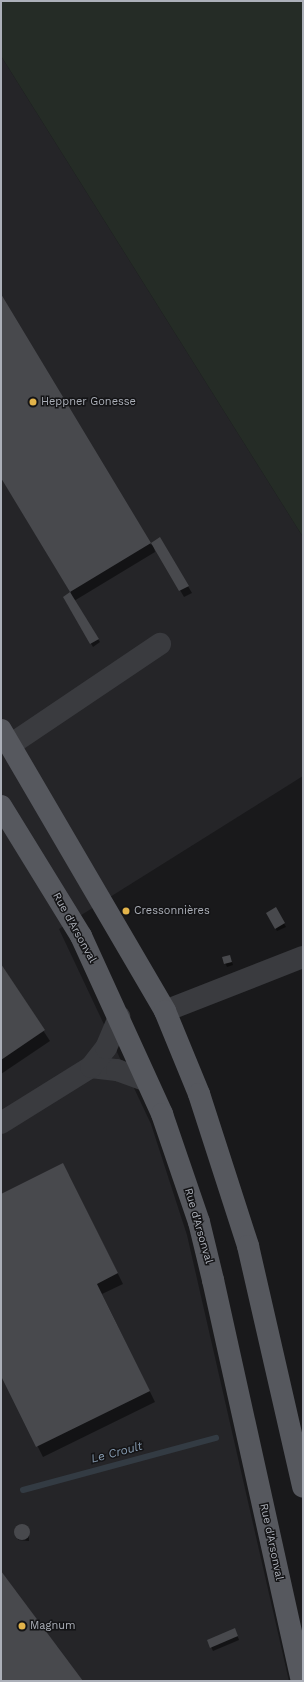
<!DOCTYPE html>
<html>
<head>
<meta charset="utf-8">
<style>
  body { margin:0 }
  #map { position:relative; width:304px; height:1682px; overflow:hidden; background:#19191b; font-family:"Work Sans",sans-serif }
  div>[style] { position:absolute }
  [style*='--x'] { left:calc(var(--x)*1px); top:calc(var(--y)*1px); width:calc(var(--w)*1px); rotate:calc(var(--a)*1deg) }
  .built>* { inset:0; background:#252528 }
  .green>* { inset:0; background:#252c26 }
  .shadow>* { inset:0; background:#0007 }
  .stream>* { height:6px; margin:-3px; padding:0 3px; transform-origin:3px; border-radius:3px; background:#333b43 }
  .building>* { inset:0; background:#48494d }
  .round { border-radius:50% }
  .minor>* { height:22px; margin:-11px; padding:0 11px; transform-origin:11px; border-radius:11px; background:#3a3b3f }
  .major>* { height:22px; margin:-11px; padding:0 11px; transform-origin:11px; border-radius:11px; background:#56585e }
  .dots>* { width:11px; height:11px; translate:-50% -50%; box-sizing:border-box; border:2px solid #141416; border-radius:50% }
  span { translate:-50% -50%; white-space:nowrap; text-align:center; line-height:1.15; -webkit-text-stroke:3px #141416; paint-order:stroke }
  .poi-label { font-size:11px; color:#acb0b9 }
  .left { translate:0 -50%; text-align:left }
  .street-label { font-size:11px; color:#acb0b9 }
  .water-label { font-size:12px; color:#879cb1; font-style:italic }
  .frame { position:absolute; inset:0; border:2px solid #acb0b9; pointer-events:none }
</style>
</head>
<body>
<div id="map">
  <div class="built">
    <div style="clip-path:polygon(1px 56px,303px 537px,303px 776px,59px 929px,151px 1124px,187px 1235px,289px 1681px,1px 1681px)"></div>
  </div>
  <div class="green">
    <div style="clip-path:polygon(1px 1px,303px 1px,303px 537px,1px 56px)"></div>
  </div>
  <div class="shadow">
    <div style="clip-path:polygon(1px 296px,151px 545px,160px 538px,192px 593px,184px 597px,154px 546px,155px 552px,74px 601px,100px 642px,93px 647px,64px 598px,71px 593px,1px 477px)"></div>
    <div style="clip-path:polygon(276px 909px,286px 927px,277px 931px,267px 914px)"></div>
    <div style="clip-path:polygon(230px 956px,233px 965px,227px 967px,223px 958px)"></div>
    <div style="clip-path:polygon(1px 966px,50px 1041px,1px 1074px)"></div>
    <div style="clip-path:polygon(69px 1175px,123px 1284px,102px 1294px,155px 1402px,43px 1457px,1px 1374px,1px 1195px)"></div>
    <div style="clip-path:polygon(18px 1527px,28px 1528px,29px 1541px,18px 1540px)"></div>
    <div style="clip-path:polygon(236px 1632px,239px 1640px,213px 1651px,208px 1641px)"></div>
  </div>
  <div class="stream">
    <div style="--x:23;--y:1490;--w:200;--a:-15.1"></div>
  </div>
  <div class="building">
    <div style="clip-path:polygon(1px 294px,151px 543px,160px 537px,189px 586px,179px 591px,151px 543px,70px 592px,1px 478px)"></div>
    <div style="clip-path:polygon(70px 592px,99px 639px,90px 644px,63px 597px)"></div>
    <div style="clip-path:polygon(276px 907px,285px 923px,275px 929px,266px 913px)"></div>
    <div style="clip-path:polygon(230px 955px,232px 962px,224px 964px,222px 957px)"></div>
    <div style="clip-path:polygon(1px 964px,45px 1030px,1px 1060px)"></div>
    <div style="clip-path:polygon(63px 1163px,118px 1273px,97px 1284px,150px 1391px,36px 1447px,1px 1376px,1px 1194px)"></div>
    <div class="round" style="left:14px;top:1524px;width:16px;height:16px"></div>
    <div style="clip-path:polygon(1px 1571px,83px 1681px,1px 1681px)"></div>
    <div style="clip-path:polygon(235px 1628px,238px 1636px,210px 1648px,207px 1640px)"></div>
  </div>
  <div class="minor">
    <div style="--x:10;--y:745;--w:181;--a:-34"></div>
    <div style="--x:165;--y:1011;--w:148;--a:-21.4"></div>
    <div style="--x:91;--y:1067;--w:26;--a:7"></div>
    <div style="--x:117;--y:1070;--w:30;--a:20"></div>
    <div style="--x:1;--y:1123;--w:106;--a:-31.9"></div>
    <div style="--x:91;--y:1067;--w:24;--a:-52"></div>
    <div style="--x:106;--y:1048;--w:34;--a:-67"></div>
  </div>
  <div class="major">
    <div style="--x:1;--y:730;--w:325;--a:59.7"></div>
    <div style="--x:165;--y:1011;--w:90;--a:67.7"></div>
    <div style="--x:199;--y:1094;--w:160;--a:72.1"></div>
    <div style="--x:248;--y:1246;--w:247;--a:77.1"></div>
    <div style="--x:1;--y:806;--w:153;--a:58.4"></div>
    <div style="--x:81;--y:936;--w:196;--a:65.5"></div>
    <div style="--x:162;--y:1114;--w:114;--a:71.1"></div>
    <div style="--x:199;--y:1222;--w:60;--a:76.4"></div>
    <div style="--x:213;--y:1280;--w:411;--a:77.5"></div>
  </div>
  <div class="dots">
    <div style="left:33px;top:402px;background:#e2b34a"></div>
    <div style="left:126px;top:911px;background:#e2b34a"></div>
    <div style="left:22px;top:1626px;background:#e2b34a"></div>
  </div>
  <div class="poi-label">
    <span class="left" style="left:41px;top:402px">Heppner Gonesse</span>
    <span class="left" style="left:134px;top:911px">Cressonnières</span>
    <span class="left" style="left:30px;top:1626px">Magnum</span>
  </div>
  <div class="street-label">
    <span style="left:74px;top:928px;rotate:61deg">Rue d'Arsonval</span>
    <span style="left:198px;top:1226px;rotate:74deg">Rue d'Arsonval</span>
    <span style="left:271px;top:1542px;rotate:78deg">Rue d'Arsonval</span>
  </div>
  <div class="water-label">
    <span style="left:117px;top:1453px;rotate:-15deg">Le Croult</span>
  </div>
  <div class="frame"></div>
</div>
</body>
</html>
